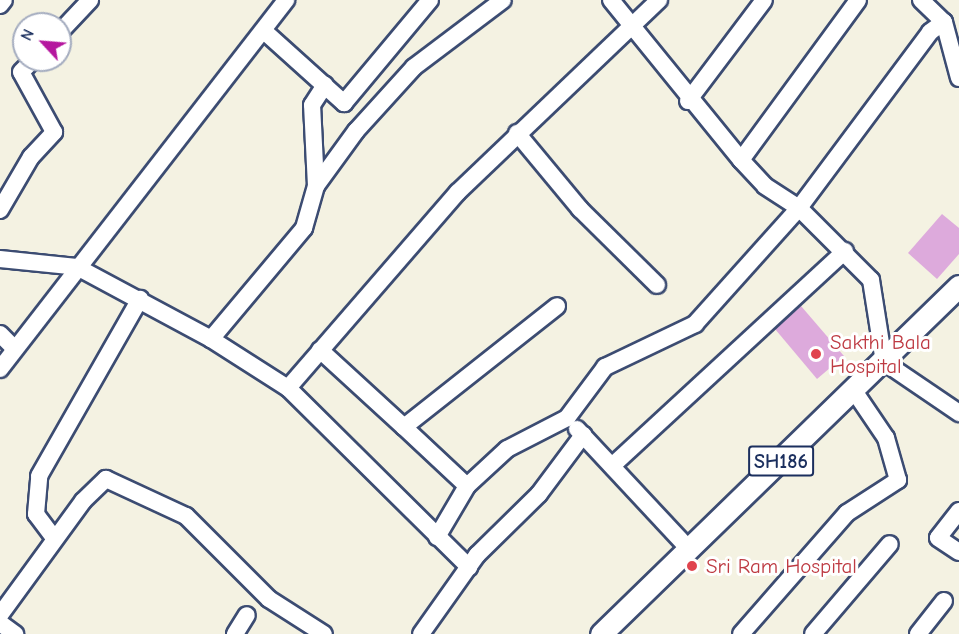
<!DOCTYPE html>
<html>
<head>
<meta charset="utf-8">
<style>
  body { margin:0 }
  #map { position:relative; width:959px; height:634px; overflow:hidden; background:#f4f2e2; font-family:"Comic Neue",sans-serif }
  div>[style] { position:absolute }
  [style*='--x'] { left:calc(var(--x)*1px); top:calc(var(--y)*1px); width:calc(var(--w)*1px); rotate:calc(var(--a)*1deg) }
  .building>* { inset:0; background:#ddaadc }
  .roads { filter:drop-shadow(2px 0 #3c4c72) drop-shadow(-2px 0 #3c4c72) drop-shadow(0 2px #3c4c72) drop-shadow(0 -2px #3c4c72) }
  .minor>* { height:16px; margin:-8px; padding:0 8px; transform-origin:8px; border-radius:8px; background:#fff }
  .major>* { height:21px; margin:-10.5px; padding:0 10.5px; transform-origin:10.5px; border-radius:10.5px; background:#fff }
  .dots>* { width:16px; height:16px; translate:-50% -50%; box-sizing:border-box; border:3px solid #fff; border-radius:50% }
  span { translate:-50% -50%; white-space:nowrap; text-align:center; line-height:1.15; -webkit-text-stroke:6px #fff; paint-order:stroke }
  .shield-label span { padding:2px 4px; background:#fff; border:2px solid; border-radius:4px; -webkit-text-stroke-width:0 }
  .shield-label { font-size:20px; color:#1b2f5e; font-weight:700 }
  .health-label { font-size:21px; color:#be3a42 }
  .left { translate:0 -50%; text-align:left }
  .north { position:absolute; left:12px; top:12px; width:60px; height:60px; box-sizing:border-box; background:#fff; border:2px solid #a4acbf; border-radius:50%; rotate:296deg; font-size:16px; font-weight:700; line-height:24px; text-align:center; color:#1b2f5e }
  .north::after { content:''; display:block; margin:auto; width:21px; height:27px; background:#b5179e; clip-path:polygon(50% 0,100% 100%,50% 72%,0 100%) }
</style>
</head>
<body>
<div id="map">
  <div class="building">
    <div style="clip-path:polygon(942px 214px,959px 228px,959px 254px,937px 279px,908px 253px)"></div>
    <div style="clip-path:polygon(801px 306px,844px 356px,817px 379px,775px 329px)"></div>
  </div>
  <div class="roads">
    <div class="minor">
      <div style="--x:611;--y:0;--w:206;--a:50.9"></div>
      <div style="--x:741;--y:160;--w:35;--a:47"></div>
      <div style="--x:765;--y:186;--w:40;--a:32.9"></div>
      <div style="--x:799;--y:208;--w:102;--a:45"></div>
      <div style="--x:871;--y:280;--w:83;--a:81"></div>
      <div style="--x:884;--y:362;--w:91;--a:34.2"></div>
      <div style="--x:921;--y:0;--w:32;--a:44"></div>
      <div style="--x:944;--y:22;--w:58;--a:75"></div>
      <div style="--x:0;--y:5;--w:6;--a:-51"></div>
      <div style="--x:264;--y:31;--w:108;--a:42"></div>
      <div style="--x:344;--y:103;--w:134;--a:-50.1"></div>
      <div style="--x:60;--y:32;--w:44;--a:-46.8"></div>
      <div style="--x:688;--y:101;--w:126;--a:-53"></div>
      <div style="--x:517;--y:133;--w:99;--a:50.3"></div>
      <div style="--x:580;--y:209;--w:108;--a:44.6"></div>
      <div style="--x:741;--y:160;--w:198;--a:-53.8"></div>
      <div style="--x:316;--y:186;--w:68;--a:-54"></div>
      <div style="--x:356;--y:131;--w:86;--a:-47.8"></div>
      <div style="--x:414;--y:67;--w:111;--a:-37"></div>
      <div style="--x:0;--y:210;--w:61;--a:-59.7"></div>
      <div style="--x:31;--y:157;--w:34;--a:-47"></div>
      <div style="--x:54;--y:132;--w:68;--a:-118.8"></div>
      <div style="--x:21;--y:72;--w:17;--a:-45"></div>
      <div style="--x:0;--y:259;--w:77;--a:5.9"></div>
      <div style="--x:77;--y:267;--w:152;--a:28.2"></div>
      <div style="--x:211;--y:339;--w:91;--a:32.5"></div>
      <div style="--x:288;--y:388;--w:255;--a:44.7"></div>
      <div style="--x:0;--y:334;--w:21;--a:45"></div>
      <div style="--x:211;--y:339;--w:145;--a:-50"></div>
      <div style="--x:304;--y:228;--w:44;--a:-74.1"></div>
      <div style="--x:316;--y:186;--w:81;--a:-92.8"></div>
      <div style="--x:312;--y:105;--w:24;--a:-57"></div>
      <div style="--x:320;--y:350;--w:114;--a:42.5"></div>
      <div style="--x:0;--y:369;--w:467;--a:-52.2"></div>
      <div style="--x:288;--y:388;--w:259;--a:-49.1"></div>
      <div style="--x:458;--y:192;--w:278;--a:-43.7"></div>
      <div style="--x:577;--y:429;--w:164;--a:47"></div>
      <div style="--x:612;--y:466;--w:317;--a:-42.7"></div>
      <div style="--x:467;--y:486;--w:86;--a:-136.9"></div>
      <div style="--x:404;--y:427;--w:195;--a:-38.3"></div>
      <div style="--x:959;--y:511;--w:34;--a:128"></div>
      <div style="--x:938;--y:538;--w:25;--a:34"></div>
      <div style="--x:437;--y:537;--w:59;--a:-59.5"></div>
      <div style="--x:467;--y:486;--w:54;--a:-42.8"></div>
      <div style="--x:507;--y:449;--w:68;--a:-27.3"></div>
      <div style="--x:567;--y:418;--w:64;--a:-53.3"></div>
      <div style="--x:605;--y:367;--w:100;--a:-25.5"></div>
      <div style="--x:695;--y:324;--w:156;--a:-48.1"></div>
      <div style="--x:799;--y:208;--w:219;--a:-53.3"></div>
      <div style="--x:930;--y:32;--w:17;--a:-36"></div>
      <div style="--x:54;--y:538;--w:30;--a:-127"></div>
      <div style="--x:36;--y:514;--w:38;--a:-85"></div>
      <div style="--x:39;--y:476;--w:204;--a:-60.3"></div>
      <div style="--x:0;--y:615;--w:141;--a:-53.9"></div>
      <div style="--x:83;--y:501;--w:32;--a:-44"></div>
      <div style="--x:106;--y:479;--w:88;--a:24.8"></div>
      <div style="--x:186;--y:516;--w:117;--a:45"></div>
      <div style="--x:269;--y:599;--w:65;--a:32.5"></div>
      <div style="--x:0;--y:623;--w:19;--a:36"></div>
      <div style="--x:235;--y:634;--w:22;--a:-58"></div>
      <div style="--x:421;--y:634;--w:97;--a:-54.7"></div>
      <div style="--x:477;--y:555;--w:87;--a:-44.5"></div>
      <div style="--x:539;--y:494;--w:74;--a:-53.3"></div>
      <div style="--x:741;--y:634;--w:161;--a:-48.8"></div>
      <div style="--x:847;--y:513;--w:61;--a:-32.9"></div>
      <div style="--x:898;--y:480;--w:44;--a:-105.9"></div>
      <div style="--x:886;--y:438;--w:57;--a:-124.2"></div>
      <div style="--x:813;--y:634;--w:118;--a:-49.5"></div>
      <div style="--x:918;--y:634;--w:42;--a:-51.8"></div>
    </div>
    <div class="major">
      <div style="--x:601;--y:634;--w:499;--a:-44.2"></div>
    </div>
  </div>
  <div class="dots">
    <div style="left:816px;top:354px;background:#e0444e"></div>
    <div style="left:692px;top:566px;background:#e0444e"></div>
  </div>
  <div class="shield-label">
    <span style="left:781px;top:461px">SH186</span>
  </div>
  <div class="health-label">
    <span class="left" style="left:830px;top:354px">Sakthi Bala<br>Hospital</span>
    <span class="left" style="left:706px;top:566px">Sri Ram Hospital</span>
  </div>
  <div class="north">N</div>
</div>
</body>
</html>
